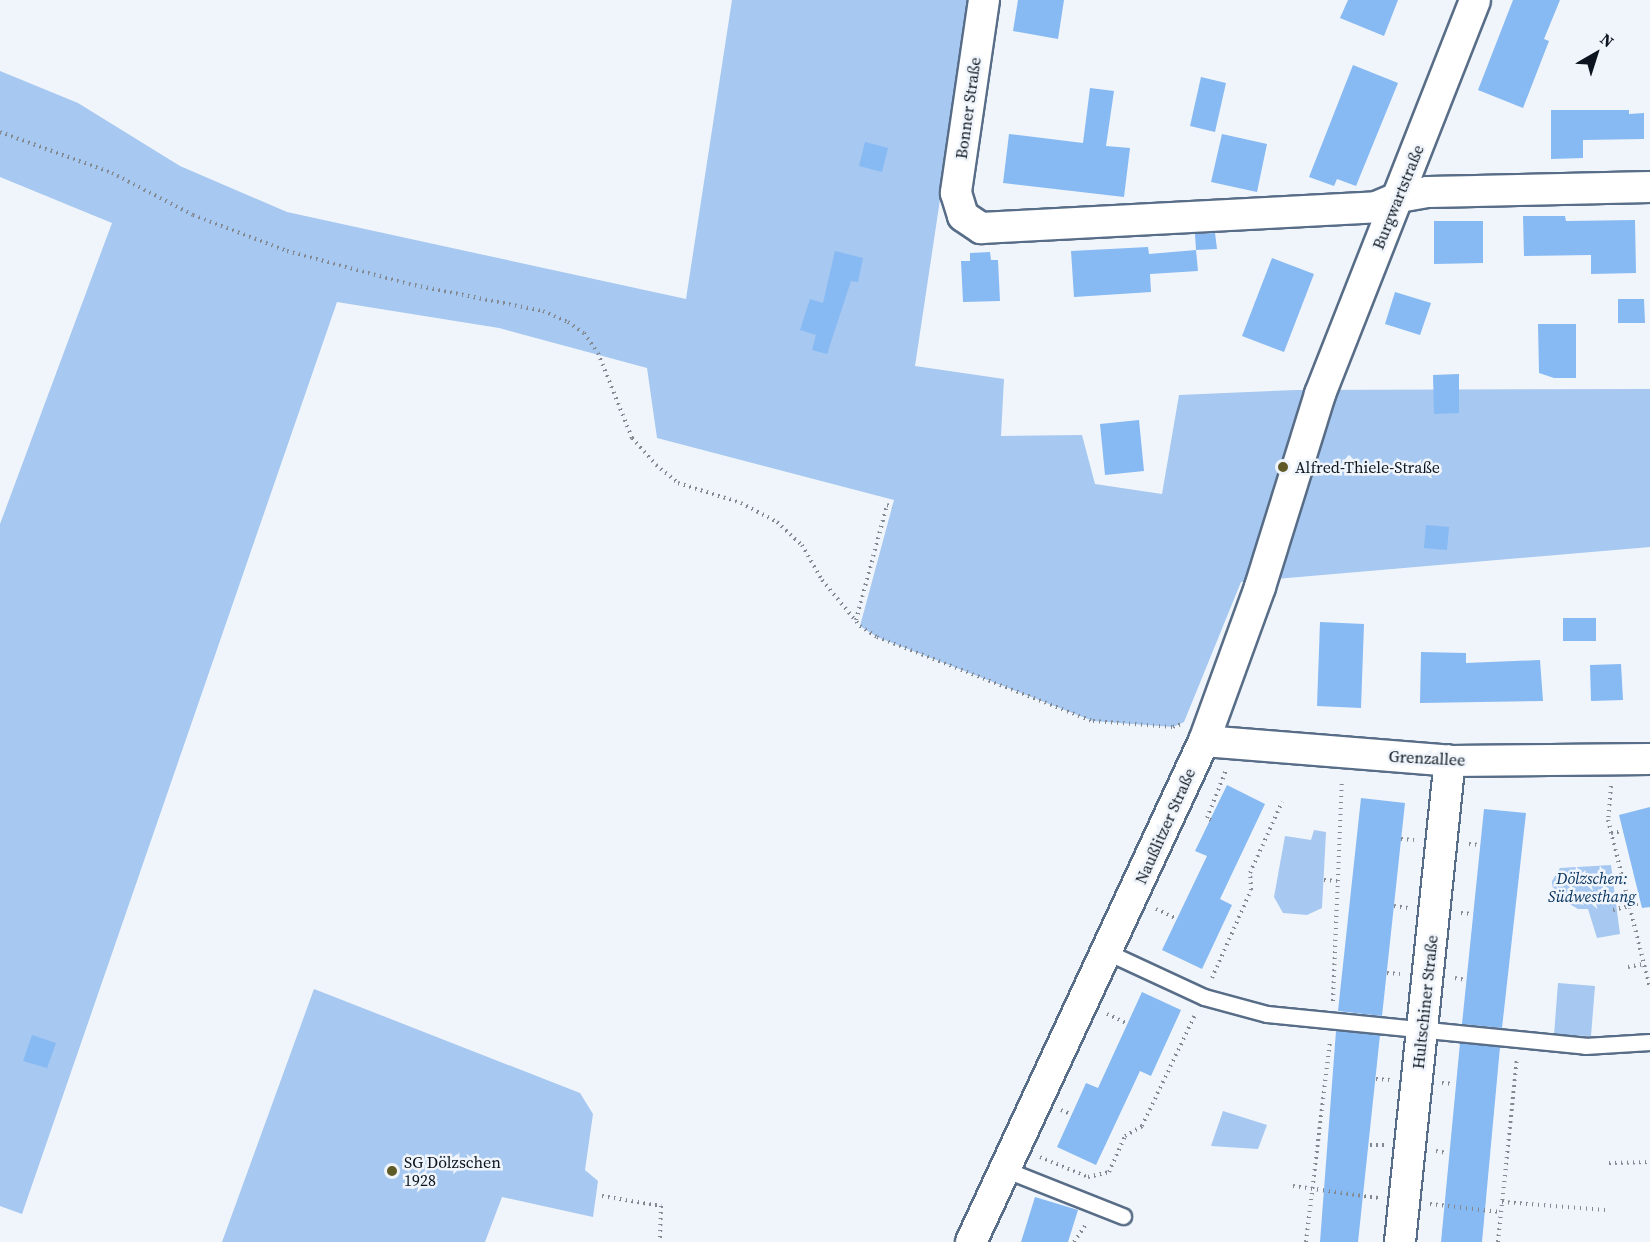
<!DOCTYPE html>
<html>
<head>
<meta charset="utf-8">
<style>
  body { margin:0 }
  #map { position:relative; width:1650px; height:1242px; overflow:hidden; background:#f0f5fb; font-family:"Source Serif 4",serif }
  div>[style] { position:absolute }
  [style*='--x'] { left:calc(var(--x)*1px); top:calc(var(--y)*1px); width:calc(var(--w)*1px); rotate:calc(var(--a)*1deg) }
  .green>* { inset:0; background:#a6c8f1 }
  .building>* { inset:0; background:#87b9f3 }
  .path>* { height:4px; margin-top:-2px; transform-origin:0; background:repeating-linear-gradient(90deg,#828991 0 1.5px,transparent 0 6px) }
  .roads { filter:drop-shadow(2px 0 #586d87) drop-shadow(-2px 0 #586d87) drop-shadow(0 2px #586d87) drop-shadow(0 -2px #586d87) }
  .lane>* { height:15px; margin:-7.5px; padding:0 7.5px; transform-origin:7.5px; border-radius:7.5px; background:#fff }
  .street>* { height:30px; margin:-15px; padding:0 15px; transform-origin:15px; border-radius:15px; background:#fff }
  .dots>* { width:16px; height:16px; translate:-50% -50%; box-sizing:border-box; border:3px solid #f0f5fb; border-radius:50% }
  span { translate:-50% -50%; white-space:nowrap; text-align:center; line-height:1.15; -webkit-text-stroke:5px #f0f5fb; paint-order:stroke }
  .street-label { font-size:16px; color:#0c151f }
  .poi-label { font-size:16px; color:#0c151f }
  .left { translate:0 -50%; text-align:left }
  .park-label { font-size:16px; color:#022f5c; font-style:italic }
  .north { position:absolute; left:1566px; top:24px; width:60px; height:60px; -webkit-text-stroke:4px #f0f5fb; paint-order:stroke; rotate:39deg; font-size:16px; font-weight:700; line-height:24px; text-align:center; color:#0c151f }
  .north::after { content:''; display:block; margin:auto; width:21px; height:27px; background:#0c151f; clip-path:polygon(50% 0,100% 100%,50% 72%,0 100%) }
</style>
</head>
<body>
<div id="map">
  <div class="green">
    <div style="clip-path:polygon(732px 0,970px 0,915px 366px,1004px 379px,1001px 436px,1082px 435px,1095px 484px,1162px 494px,1179px 395px,1296px 390px,1650px 389px,1650px 547px,1241px 582px,1184px 722px,1173px 727px,1093px 721px,877px 637px,860px 626px,894px 500px,657px 438px,647px 368px,499px 328px,337px 302px,22px 1214px,0 1206px,0 524px,112px 223px,0 177px,0 71px,78px 103px,180px 166px,287px 212px,686px 299px)"></div>
    <div style="clip-path:polygon(1314px 830px,1326px 832px,1322px 908px,1307px 915px,1283px 913px,1274px 897px,1285px 836px,1311px 840px)"></div>
    <div style="clip-path:polygon(1611px 865px,1620px 934px,1597px 938px,1588px 909px,1578px 909px,1553px 894px,1552px 881px,1560px 868px)"></div>
    <div style="clip-path:polygon(1558px 983px,1595px 986px,1591px 1036px,1554px 1035px)"></div>
    <div style="clip-path:polygon(314px 989px,580px 1093px,593px 1114px,585px 1170px,598px 1181px,593px 1217px,502px 1197px,485px 1242px,222px 1242px)"></div>
    <div style="clip-path:polygon(1223px 1111px,1267px 1125px,1258px 1149px,1211px 1146px)"></div>
  </div>
  <div class="building">
    <div style="clip-path:polygon(1018px 0,1064px 0,1058px 39px,1013px 31px)"></div>
    <div style="clip-path:polygon(1348px 0,1398px 0,1384px 36px,1340px 18px)"></div>
    <div style="clip-path:polygon(1513px 0,1560px 0,1544px 39px,1549px 41px,1523px 108px,1478px 90px)"></div>
    <div style="clip-path:polygon(1353px 65px,1398px 83px,1356px 186px,1337px 179px,1334px 186px,1309px 177px)"></div>
    <div style="clip-path:polygon(1201px 77px,1226px 83px,1215px 132px,1190px 126px)"></div>
    <div style="clip-path:polygon(1090px 88px,1114px 91px,1106px 146px,1130px 148px,1124px 197px,1003px 183px,1009px 134px,1083px 143px)"></div>
    <div style="clip-path:polygon(1551px 110px,1629px 110px,1629px 114px,1644px 113px,1644px 139px,1583px 140px,1583px 158px,1551px 159px)"></div>
    <div style="clip-path:polygon(1222px 134px,1267px 144px,1257px 192px,1211px 182px)"></div>
    <div style="clip-path:polygon(865px 142px,888px 148px,882px 172px,859px 166px)"></div>
    <div style="clip-path:polygon(1523px 216px,1565px 216px,1566px 221px,1635px 220px,1636px 273px,1591px 274px,1591px 255px,1524px 256px)"></div>
    <div style="clip-path:polygon(1434px 221px,1483px 221px,1483px 263px,1434px 264px)"></div>
    <div style="clip-path:polygon(1215px 233px,1217px 249px,1196px 250px,1195px 234px)"></div>
    <div style="clip-path:polygon(1148px 247px,1149px 254px,1196px 250px,1198px 271px,1150px 274px,1151px 292px,1074px 297px,1071px 251px)"></div>
    <div style="clip-path:polygon(835px 251px,863px 258px,858px 282px,851px 281px,827px 354px,812px 350px,816px 335px,800px 330px,810px 299px,823px 303px)"></div>
    <div style="clip-path:polygon(990px 252px,991px 260px,998px 260px,1000px 301px,963px 302px,961px 261px,970px 261px,970px 253px)"></div>
    <div style="clip-path:polygon(1272px 258px,1314px 274px,1284px 352px,1242px 336px)"></div>
    <div style="clip-path:polygon(1395px 292px,1431px 303px,1420px 335px,1385px 324px)"></div>
    <div style="clip-path:polygon(1618px 299px,1644px 299px,1645px 323px,1618px 323px)"></div>
    <div style="clip-path:polygon(1538px 324px,1576px 324px,1576px 378px,1554px 378px,1539px 373px)"></div>
    <div style="clip-path:polygon(1459px 374px,1459px 413px,1434px 414px,1433px 375px)"></div>
    <div style="clip-path:polygon(1139px 420px,1144px 471px,1105px 475px,1100px 424px)"></div>
    <div style="clip-path:polygon(1426px 525px,1449px 527px,1447px 550px,1424px 548px)"></div>
    <div style="clip-path:polygon(1563px 618px,1596px 618px,1596px 641px,1563px 641px)"></div>
    <div style="clip-path:polygon(1320px 622px,1364px 624px,1361px 708px,1317px 706px)"></div>
    <div style="clip-path:polygon(1421px 652px,1466px 653px,1466px 663px,1540px 660px,1543px 701px,1420px 703px)"></div>
    <div style="clip-path:polygon(1621px 664px,1623px 700px,1591px 701px,1590px 665px)"></div>
    <div style="clip-path:polygon(1227px 785px,1265px 804px,1220px 899px,1232px 905px,1202px 969px,1162px 950px,1207px 856px,1195px 851px)"></div>
    <div style="clip-path:polygon(1361px 798px,1405px 803px,1382px 1016px,1338px 1011px)"></div>
    <div style="clip-path:polygon(1650px 807px,1650px 907px,1642px 908px,1619px 815px)"></div>
    <div style="clip-path:polygon(1484px 809px,1526px 813px,1502px 1028px,1462px 1024px)"></div>
    <div style="clip-path:polygon(1142px 992px,1181px 1010px,1151px 1076px,1140px 1071px,1096px 1165px,1057px 1147px,1086px 1083px,1098px 1088px)"></div>
    <div style="clip-path:polygon(1336px 1031px,1380px 1035px,1358px 1242px,1320px 1242px)"></div>
    <div style="clip-path:polygon(32px 1035px,56px 1043px,47px 1068px,23px 1061px)"></div>
    <div style="clip-path:polygon(1460px 1043px,1500px 1047px,1482px 1242px,1441px 1242px)"></div>
    <div style="clip-path:polygon(1035px 1197px,1078px 1210px,1068px 1242px,1021px 1242px)"></div>
  </div>
  <div class="path">
    <div style="--x:0;--y:132;--w:119;--a:20.1"></div>
    <div style="--x:112;--y:173;--w:91;--a:27.4"></div>
    <div style="--x:193;--y:215;--w:101;--a:21"></div>
    <div style="--x:287;--y:251;--w:126;--a:15.1"></div>
    <div style="--x:409;--y:284;--w:137;--a:11.4"></div>
    <div style="--x:543;--y:311;--w:27;--a:24"></div>
    <div style="--x:568;--y:322;--w:19;--a:35"></div>
    <div style="--x:584;--y:333;--w:24;--a:55"></div>
    <div style="--x:598;--y:353;--w:92;--a:68.2"></div>
    <div style="--x:632;--y:438;--w:36;--a:48"></div>
    <div style="--x:656;--y:465;--w:28;--a:39"></div>
    <div style="--x:678;--y:483;--w:66;--a:17.6"></div>
    <div style="--x:741;--y:503;--w:41;--a:27.8"></div>
    <div style="--x:777;--y:522;--w:34;--a:43"></div>
    <div style="--x:802;--y:545;--w:40;--a:60.3"></div>
    <div style="--x:822;--y:580;--w:60;--a:50.4"></div>
    <div style="--x:860;--y:626;--w:20;--a:33"></div>
    <div style="--x:877;--y:637;--w:232;--a:21.3"></div>
    <div style="--x:1093;--y:721;--w:80;--a:4.3"></div>
    <div style="--x:1173;--y:727;--w:9;--a:-21"></div>
    <div style="--x:856;--y:620;--w:119;--a:-74.9"></div>
    <div style="--x:887;--y:505;--w:6;--a:18"></div>
    <div style="--x:1611;--y:786;--w:34;--a:95"></div>
    <div style="--x:1608;--y:820;--w:173;--a:76"></div>
    <div style="--x:1211;--y:820;--w:4;--a:-153"></div>
    <div style="--x:1207;--y:818;--w:52;--a:-68.4"></div>
    <div style="--x:1611;--y:833;--w:12;--a:-9"></div>
    <div style="--x:1401;--y:839;--w:13;--a:4"></div>
    <div style="--x:1469;--y:844;--w:11;--a:5"></div>
    <div style="--x:1324;--y:880;--w:13;--a:4"></div>
    <div style="--x:1394;--y:906;--w:14;--a:8"></div>
    <div style="--x:1156;--y:909;--w:23;--a:25"></div>
    <div style="--x:1613;--y:910;--w:29;--a:-14"></div>
    <div style="--x:1461;--y:913;--w:12;--a:5"></div>
    <div style="--x:1628;--y:967;--w:16;--a:-11"></div>
    <div style="--x:1387;--y:973;--w:13;--a:4"></div>
    <div style="--x:1212;--y:978;--w:96;--a:-66.1"></div>
    <div style="--x:1251;--y:890;--w:17;--a:-93"></div>
    <div style="--x:1250;--y:873;--w:78;--a:-65.7"></div>
    <div style="--x:1455;--y:978;--w:11;--a:10"></div>
    <div style="--x:1333;--y:1001;--w:221;--a:-87.7"></div>
    <div style="--x:1107;--y:1014;--w:23;--a:25"></div>
    <div style="--x:1376;--y:1079;--w:14;--a:4"></div>
    <div style="--x:1442;--y:1083;--w:12;--a:5"></div>
    <div style="--x:1061;--y:1110;--w:12;--a:24"></div>
    <div style="--x:1370;--y:1145;--w:14;--a:0"></div>
    <div style="--x:1436;--y:1151;--w:11;--a:10"></div>
    <div style="--x:1040;--y:1157;--w:52;--a:22.6"></div>
    <div style="--x:1088;--y:1177;--w:22;--a:-13"></div>
    <div style="--x:1109;--y:1172;--w:39;--a:-66"></div>
    <div style="--x:1125;--y:1136;--w:20;--a:-30"></div>
    <div style="--x:1142;--y:1126;--w:123;--a:-64.5"></div>
    <div style="--x:1609;--y:1163;--w:41;--a:-1.4"></div>
    <div style="--x:1293;--y:1186;--w:86;--a:8"></div>
    <div style="--x:602;--y:1196;--w:60;--a:9.6"></div>
    <div style="--x:661;--y:1206;--w:36;--a:92"></div>
    <div style="--x:1502;--y:1202;--w:104;--a:4.4"></div>
    <div style="--x:1430;--y:1204;--w:71;--a:6.4"></div>
    <div style="--x:1074;--y:1242;--w:22;--a:-56"></div>
    <div style="--x:1306;--y:1242;--w:202;--a:-83.2"></div>
    <div style="--x:1498;--y:1242;--w:185;--a:-84.1"></div>
  </div>
  <div class="roads">
    <div class="lane">
      <div style="--x:1107;--y:952;--w:107;--a:24.9"></div>
      <div style="--x:1204;--y:997;--w:65;--a:15.1"></div>
      <div style="--x:1267;--y:1014;--w:320;--a:5.7"></div>
      <div style="--x:1585;--y:1046;--w:65;--a:-3.5"></div>
      <div style="--x:1004;--y:1169;--w:128;--a:21.6"></div>
    </div>
    <div class="street">
      <div style="--x:984;--y:0;--w:195;--a:98.3"></div>
      <div style="--x:956;--y:193;--w:24;--a:73"></div>
      <div style="--x:963;--y:216;--w:22;--a:34"></div>
      <div style="--x:981;--y:228;--w:396;--a:-3"></div>
      <div style="--x:1376;--y:207;--w:25;--a:-23"></div>
      <div style="--x:1399;--y:197;--w:29;--a:-10"></div>
      <div style="--x:1428;--y:192;--w:222;--a:-1.3"></div>
      <div style="--x:1204;--y:741;--w:247;--a:4.6"></div>
      <div style="--x:1450;--y:761;--w:200;--a:-0.6"></div>
      <div style="--x:971;--y:1242;--w:553;--a:-65.06"></div>
      <div style="--x:1204;--y:741;--w:164;--a:-70"></div>
      <div style="--x:1260;--y:587;--w:202;--a:-72.7"></div>
      <div style="--x:1320;--y:394;--w:423;--a:-68.5"></div>
      <div style="--x:1400;--y:1242;--w:484;--a:-84.1"></div>
    </div>
  </div>
  <div class="dots">
    <div style="left:1283px;top:467px;background:#5f5a26"></div>
    <div style="left:392px;top:1171px;background:#5f5a26"></div>
  </div>
  <div class="street-label">
    <span style="left:968px;top:108px;rotate:-82deg">Bonner Straße</span>
    <span style="left:1398px;top:197px;rotate:-68deg">Burgwartstraße</span>
    <span style="left:1427px;top:758px;rotate:3deg">Grenzallee</span>
    <span style="left:1165px;top:826px;rotate:-66deg">Naußlitzer Straße</span>
    <span style="left:1425px;top:1002px;rotate:-84deg">Hultschiner Straße</span>
  </div>
  <div class="poi-label">
    <span class="left" style="left:1295px;top:467px">Alfred-Thiele-Straße</span>
    <span class="left" style="left:404px;top:1171px">SG Dölzschen<br>1928</span>
  </div>
  <div class="park-label">
    <span style="left:1592px;top:887px">Dölzschen:<br>Südwesthang</span>
  </div>
  <div class="north">N</div>
</div>
</body>
</html>
